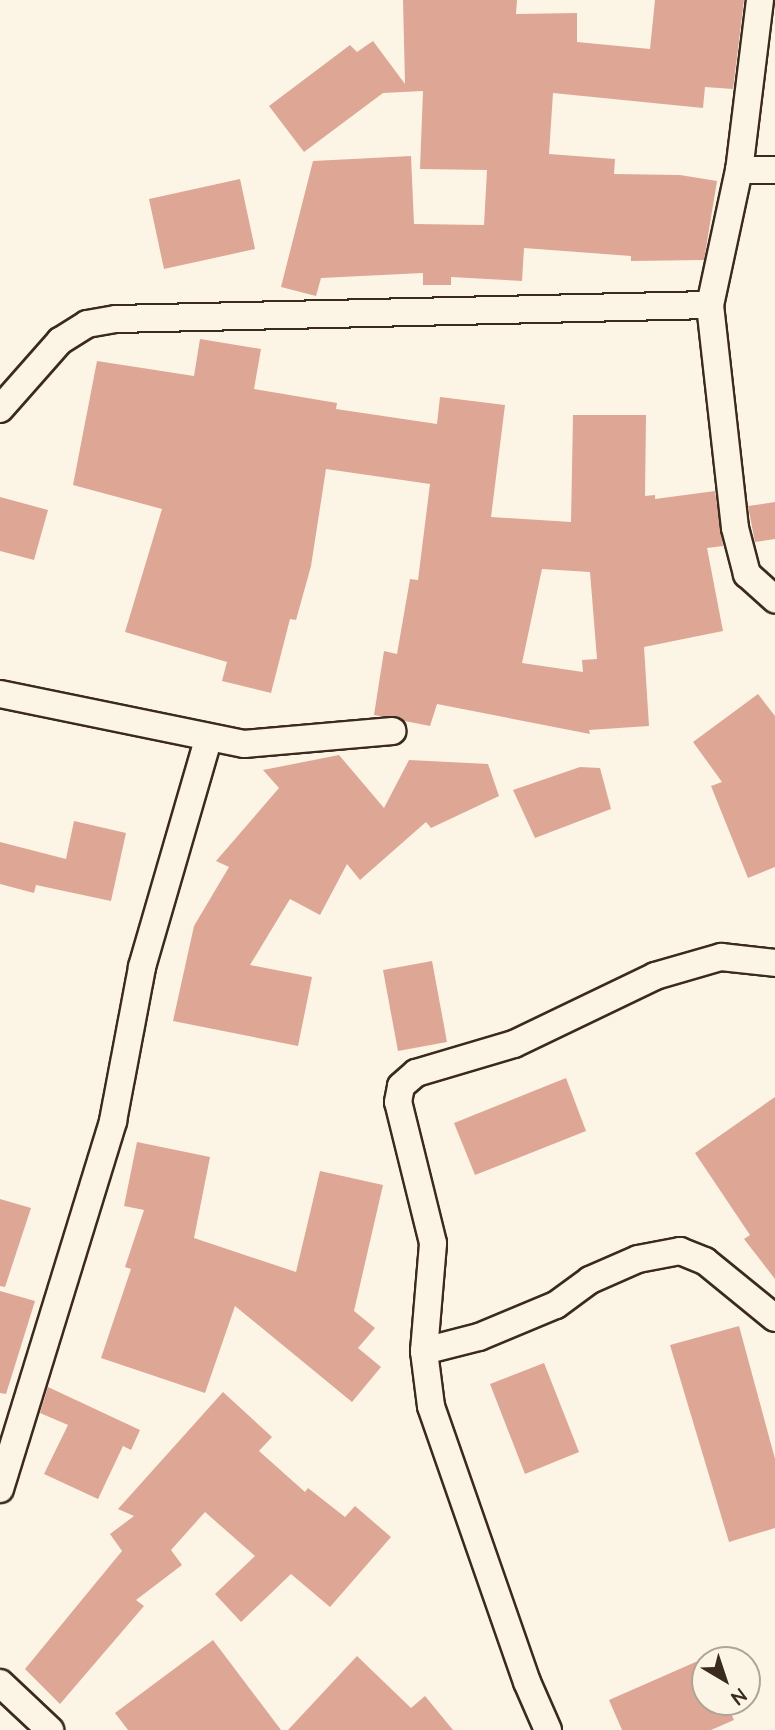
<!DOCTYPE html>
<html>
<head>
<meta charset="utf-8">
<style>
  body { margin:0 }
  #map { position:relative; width:775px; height:1730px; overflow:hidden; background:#fcf5e5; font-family:"Architects Daughter",sans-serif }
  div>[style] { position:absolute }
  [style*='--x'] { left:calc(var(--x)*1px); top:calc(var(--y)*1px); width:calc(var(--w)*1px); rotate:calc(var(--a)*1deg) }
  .building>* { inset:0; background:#dea795 }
  .roads { filter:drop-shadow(2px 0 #3b2a1e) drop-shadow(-2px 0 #3b2a1e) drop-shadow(0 2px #3b2a1e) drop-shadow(0 -2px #3b2a1e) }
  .minor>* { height:26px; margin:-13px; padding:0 13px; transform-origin:13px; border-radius:13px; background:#fcf5e5 }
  span { translate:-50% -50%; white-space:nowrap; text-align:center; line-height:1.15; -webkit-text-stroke:5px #fcf5e5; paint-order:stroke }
  .north { position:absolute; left:691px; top:1646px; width:70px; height:70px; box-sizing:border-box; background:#fcf5e5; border:2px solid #afa495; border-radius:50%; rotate:141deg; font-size:19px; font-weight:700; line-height:28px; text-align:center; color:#3b2a1e }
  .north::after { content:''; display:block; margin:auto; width:24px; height:32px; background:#3b2a1e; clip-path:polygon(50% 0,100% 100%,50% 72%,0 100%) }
</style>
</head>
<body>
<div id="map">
  <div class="building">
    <div style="clip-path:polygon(403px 0,517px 0,516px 14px,577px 13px,577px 42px,650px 49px,655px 0,744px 0,733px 89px,705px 87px,703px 108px,553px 93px,549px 154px,615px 159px,614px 174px,680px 175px,717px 181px,704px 260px,631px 261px,631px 256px,524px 248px,522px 281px,451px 277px,451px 285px,423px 285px,423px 273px,321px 278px,316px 296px,281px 287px,313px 161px,411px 156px,414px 224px,484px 225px,487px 170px,420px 169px,423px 91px,383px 93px,304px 152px,269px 106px,350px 45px,357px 52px,373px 41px,405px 84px)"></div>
    <div style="clip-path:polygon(240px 179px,255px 249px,164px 269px,149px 199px)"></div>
    <div style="clip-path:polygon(evenodd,200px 339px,261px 349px,254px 389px,337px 403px,336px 409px,437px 424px,440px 397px,505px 405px,491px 517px,571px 522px,573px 415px,646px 415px,645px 496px,655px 495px,655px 499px,715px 491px,723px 546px,707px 548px,723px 631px,644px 647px,649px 726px,589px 730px,590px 734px,437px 704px,430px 726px,374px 715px,384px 651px,397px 654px,410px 579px,418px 580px,430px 484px,326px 469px,311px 566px,296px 620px,290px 619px,271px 693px,222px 681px,227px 662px,125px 632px,162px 509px,73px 485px,97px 361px,194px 376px,200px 339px,542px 569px,590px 572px,597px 659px,582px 660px,583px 672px,522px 663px,542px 569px)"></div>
    <div style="clip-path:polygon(0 497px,48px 510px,34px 560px,0 551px)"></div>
    <div style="clip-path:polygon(775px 502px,775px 539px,755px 542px,748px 506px)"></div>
    <div style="clip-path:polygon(758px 694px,775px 716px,775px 867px,748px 878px,711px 786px,722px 782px,693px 742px)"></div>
    <div style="clip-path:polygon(339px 755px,384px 808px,409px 760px,488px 764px,499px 796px,431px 828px,426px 822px,360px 880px,347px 864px,320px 915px,290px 899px,250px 965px,312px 977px,298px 1046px,173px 1021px,194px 926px,229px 867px,216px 861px,279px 788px,263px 770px)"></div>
    <div style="clip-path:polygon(580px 767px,600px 768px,611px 809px,535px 838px,513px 790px)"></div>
    <div style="clip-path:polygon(74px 821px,126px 833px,111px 901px,36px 885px,34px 893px,0 884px,0 842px,66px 859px)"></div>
    <div style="clip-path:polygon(432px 961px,447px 1042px,398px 1051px,383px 970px)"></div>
    <div style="clip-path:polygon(566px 1078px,586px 1131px,475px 1175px,454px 1123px)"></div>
    <div style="clip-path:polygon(775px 1097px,775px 1279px,744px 1239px,750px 1235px,695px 1153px)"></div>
    <div style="clip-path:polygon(137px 1142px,210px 1157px,194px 1238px,296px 1272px,320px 1171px,383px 1185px,354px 1311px,375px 1328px,358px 1348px,381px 1367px,352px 1402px,235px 1306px,205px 1393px,101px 1358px,131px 1269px,125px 1267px,144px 1210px,124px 1206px)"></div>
    <div style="clip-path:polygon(0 1199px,31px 1208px,5px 1287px,0 1286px)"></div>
    <div style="clip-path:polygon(0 1291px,35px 1301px,6px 1394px,0 1393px)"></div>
    <div style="clip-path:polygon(739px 1326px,775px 1459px,775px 1528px,729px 1542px,670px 1345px)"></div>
    <div style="clip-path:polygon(544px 1363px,579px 1452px,525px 1474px,490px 1384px)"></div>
    <div style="clip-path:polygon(48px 1387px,140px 1430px,131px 1450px,123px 1446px,98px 1499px,44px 1474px,68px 1425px,40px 1413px)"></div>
    <div style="clip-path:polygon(223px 1392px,272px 1437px,259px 1451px,305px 1492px,308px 1488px,345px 1517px,355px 1506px,391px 1537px,330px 1607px,291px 1574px,241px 1622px,215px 1594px,255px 1556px,205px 1512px,171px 1550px,182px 1565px,136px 1600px,144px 1606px,60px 1704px,25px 1669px,122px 1551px,110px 1534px,134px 1516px,118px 1509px)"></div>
    <div style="clip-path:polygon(213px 1640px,281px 1730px,128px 1730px,115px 1713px)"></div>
    <div style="clip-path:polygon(357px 1656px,411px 1708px,425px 1696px,453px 1730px,288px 1730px)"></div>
    <div style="clip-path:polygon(707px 1657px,705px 1702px,726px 1702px,734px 1720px,711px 1730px,622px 1730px,609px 1700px)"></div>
  </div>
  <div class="roads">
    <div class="minor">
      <div style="--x:760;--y:0;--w:171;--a:97"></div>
      <div style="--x:739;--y:170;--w:138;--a:102.1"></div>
      <div style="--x:710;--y:305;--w:224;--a:83.6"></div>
      <div style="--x:735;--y:528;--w:48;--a:75.4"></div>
      <div style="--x:747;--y:574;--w:38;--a:42"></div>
      <div style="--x:739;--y:170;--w:36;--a:0"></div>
      <div style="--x:0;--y:409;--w:91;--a:-48.6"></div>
      <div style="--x:60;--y:341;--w:32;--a:-32"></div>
      <div style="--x:87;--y:324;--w:29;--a:-10"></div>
      <div style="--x:116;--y:319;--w:594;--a:-1.35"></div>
      <div style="--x:0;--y:694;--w:249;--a:11.6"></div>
      <div style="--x:244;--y:744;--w:149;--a:-5"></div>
      <div style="--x:424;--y:1351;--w:57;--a:-14.3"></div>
      <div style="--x:479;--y:1337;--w:83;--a:-22.6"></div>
      <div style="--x:556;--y:1305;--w:42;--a:-36.3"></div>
      <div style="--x:590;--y:1280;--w:52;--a:-23.6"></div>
      <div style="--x:638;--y:1259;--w:43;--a:-10.8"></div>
      <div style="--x:680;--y:1251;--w:27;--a:22"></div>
      <div style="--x:705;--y:1261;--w:90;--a:39.2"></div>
      <div style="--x:0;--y:1489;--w:385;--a:-72.9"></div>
      <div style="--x:113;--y:1121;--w:157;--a:-79.3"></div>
      <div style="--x:142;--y:967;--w:236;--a:-73.8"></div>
      <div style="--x:0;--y:1683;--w:69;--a:43.2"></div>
      <div style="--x:548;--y:1730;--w:52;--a:-113.6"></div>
      <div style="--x:527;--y:1682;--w:292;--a:-109.2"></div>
      <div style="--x:431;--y:1406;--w:55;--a:-97.3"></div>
      <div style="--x:424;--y:1351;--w:108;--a:-85.2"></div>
      <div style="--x:433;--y:1243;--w:145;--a:-103.9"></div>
      <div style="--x:398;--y:1102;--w:16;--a:-79"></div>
      <div style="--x:401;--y:1086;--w:20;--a:-41"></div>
      <div style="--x:416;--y:1073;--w:102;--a:-16.5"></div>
      <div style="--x:514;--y:1044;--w:157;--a:-25.7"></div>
      <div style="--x:655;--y:976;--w:69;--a:-16.1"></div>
      <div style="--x:721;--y:957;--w:54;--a:6.3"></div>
    </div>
  </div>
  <div class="north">N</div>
</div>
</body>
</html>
